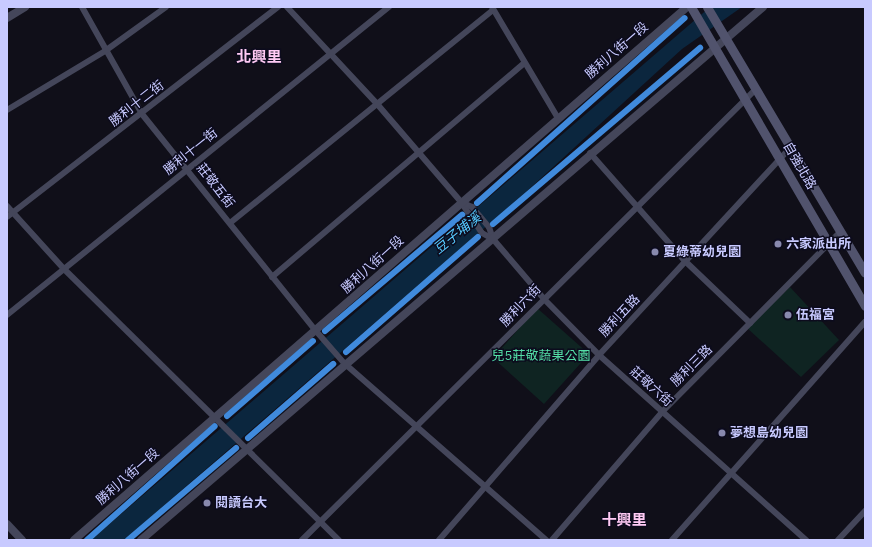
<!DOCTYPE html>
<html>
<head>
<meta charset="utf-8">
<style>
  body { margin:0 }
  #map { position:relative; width:872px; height:547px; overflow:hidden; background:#100f19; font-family:"IBM Plex Sans","Noto Sans TC",sans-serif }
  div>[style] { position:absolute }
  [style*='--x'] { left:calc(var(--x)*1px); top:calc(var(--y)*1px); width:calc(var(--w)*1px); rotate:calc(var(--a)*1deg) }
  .green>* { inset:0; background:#0f2422 }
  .water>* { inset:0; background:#0b263e }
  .minor>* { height:6px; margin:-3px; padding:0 3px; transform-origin:3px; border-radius:3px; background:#44465a }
  .tertiary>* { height:8px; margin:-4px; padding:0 4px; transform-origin:4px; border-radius:4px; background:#44465a }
  .secondary>* { height:9px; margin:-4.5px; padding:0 4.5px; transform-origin:4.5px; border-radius:4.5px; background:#51536d }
  .cycleway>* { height:6px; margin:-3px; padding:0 3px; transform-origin:3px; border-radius:3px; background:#408adc }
  .dots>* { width:11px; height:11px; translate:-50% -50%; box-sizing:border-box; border:2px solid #0c0b1d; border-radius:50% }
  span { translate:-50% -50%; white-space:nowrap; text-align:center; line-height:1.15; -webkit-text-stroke:3px #0c0b1d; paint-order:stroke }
  .street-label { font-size:13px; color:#c8caff }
  .poi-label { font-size:13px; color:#c8caff; font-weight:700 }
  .left { translate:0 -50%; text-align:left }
  .park-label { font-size:13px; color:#54dfa7 }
  .water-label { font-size:14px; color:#56caff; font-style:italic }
  .quarter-label { font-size:15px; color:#ffcaf4; font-weight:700 }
  .frame { position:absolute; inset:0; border:8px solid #c8caff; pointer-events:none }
</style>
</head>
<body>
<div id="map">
  <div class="green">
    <div style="clip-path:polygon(790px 287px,839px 340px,801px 377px,747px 328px)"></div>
    <div style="clip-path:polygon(537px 308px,589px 354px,544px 404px,493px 358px)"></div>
  </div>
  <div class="water">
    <div style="clip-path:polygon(710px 7px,742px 7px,682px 49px,527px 191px,124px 540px,91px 540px)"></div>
  </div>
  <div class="minor">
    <div style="--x:82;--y:7;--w:123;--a:60.7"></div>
    <div style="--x:142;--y:114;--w:278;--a:51.3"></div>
    <div style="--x:316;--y:331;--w:43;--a:48.8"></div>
    <div style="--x:344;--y:363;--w:269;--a:41.2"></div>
    <div style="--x:287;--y:7;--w:134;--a:47.1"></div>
    <div style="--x:378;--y:105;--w:128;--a:49.4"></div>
    <div style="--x:461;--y:202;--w:37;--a:56"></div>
    <div style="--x:482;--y:233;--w:13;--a:29"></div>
    <div style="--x:492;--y:7;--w:129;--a:59.3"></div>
    <div style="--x:7;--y:110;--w:114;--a:-31"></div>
    <div style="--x:105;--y:51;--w:75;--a:-35.8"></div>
    <div style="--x:590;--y:153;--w:144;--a:48.7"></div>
    <div style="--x:685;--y:261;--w:90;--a:43.6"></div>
    <div style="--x:461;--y:202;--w:12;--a:24"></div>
    <div style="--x:472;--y:207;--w:26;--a:50"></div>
    <div style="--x:489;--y:227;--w:13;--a:72"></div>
    <div style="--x:493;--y:239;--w:79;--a:49.6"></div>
    <div style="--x:544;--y:299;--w:78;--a:45.5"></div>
    <div style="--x:599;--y:355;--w:278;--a:41.8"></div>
    <div style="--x:7;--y:206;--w:85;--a:47.9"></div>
    <div style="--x:64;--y:269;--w:386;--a:44.6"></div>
    <div style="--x:7;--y:217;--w:343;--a:-37.8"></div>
    <div style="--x:230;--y:223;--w:338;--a:-39"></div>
    <div style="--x:272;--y:277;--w:331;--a:-40.3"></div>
    <div style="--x:7;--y:315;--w:491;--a:-38.9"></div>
    <div style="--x:302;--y:540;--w:640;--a:-44.81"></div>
    <div style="--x:439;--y:540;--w:245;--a:-49.1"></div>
    <div style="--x:599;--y:355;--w:283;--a:-47.3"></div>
    <div style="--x:552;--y:540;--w:170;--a:-49.3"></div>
    <div style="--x:663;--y:411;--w:252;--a:-45.3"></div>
    <div style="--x:672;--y:540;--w:291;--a:-48.5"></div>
    <div style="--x:838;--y:540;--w:40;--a:-47"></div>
  </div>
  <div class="tertiary">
    <div style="--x:7;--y:18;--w:21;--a:-31"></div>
    <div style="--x:7;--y:524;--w:22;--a:47"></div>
    <div style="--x:74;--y:540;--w:812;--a:-41.01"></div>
    <div style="--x:141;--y:540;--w:819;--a:-40.59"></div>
  </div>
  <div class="secondary">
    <div style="--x:691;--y:7;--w:346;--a:59.8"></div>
    <div style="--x:707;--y:7;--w:309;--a:59.3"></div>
  </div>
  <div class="cycleway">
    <div style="--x:477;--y:203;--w:278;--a:-41.7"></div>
    <div style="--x:493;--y:224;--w:272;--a:-40.4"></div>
    <div style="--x:325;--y:331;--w:180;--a:-40.3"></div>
    <div style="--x:346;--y:352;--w:175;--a:-41.1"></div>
    <div style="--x:227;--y:416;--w:114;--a:-41.1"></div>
    <div style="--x:248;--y:438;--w:113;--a:-41"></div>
    <div style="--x:87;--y:540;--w:171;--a:-41.7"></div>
    <div style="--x:128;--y:540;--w:142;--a:-40.4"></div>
  </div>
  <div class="dots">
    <div style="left:778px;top:244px;background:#8889ae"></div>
    <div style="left:655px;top:252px;background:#8889ae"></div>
    <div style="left:788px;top:315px;background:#8889ae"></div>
    <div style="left:722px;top:433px;background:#8889ae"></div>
    <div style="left:207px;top:503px;background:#8889ae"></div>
  </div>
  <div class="street-label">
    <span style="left:617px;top:51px;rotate:-41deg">勝利八街一段</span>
    <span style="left:137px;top:104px;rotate:-38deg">勝利十二街</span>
    <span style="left:191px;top:152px;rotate:-39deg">勝利十一街</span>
    <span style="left:799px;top:166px;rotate:60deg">自強北路</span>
    <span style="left:215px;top:186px;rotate:52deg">莊敬五街</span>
    <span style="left:373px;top:265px;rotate:-42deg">勝利八街一段</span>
    <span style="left:521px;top:306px;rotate:-46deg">勝利六街</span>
    <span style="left:620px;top:316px;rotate:-47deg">勝利五路</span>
    <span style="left:692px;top:366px;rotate:-45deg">勝利三路</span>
    <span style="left:651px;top:387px;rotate:42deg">莊敬六街</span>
    <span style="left:128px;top:477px;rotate:-41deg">勝利八街一段</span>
  </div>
  <div class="poi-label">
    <span class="left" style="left:786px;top:244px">六家派出所</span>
    <span class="left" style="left:663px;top:252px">夏綠蒂幼兒園</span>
    <span class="left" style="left:796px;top:315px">伍福宮</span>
    <span class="left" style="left:730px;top:433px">夢想島幼兒園</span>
    <span class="left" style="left:215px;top:503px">閱讀台大</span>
  </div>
  <div class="park-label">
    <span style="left:541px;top:356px">兒5莊敬蔬果公園</span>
  </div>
  <div class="water-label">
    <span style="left:457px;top:233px;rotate:-39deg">豆子埔溪</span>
  </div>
  <div class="quarter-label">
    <span style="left:259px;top:57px">北興里</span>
    <span style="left:624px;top:520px">十興里</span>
  </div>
  <div class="frame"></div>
</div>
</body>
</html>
